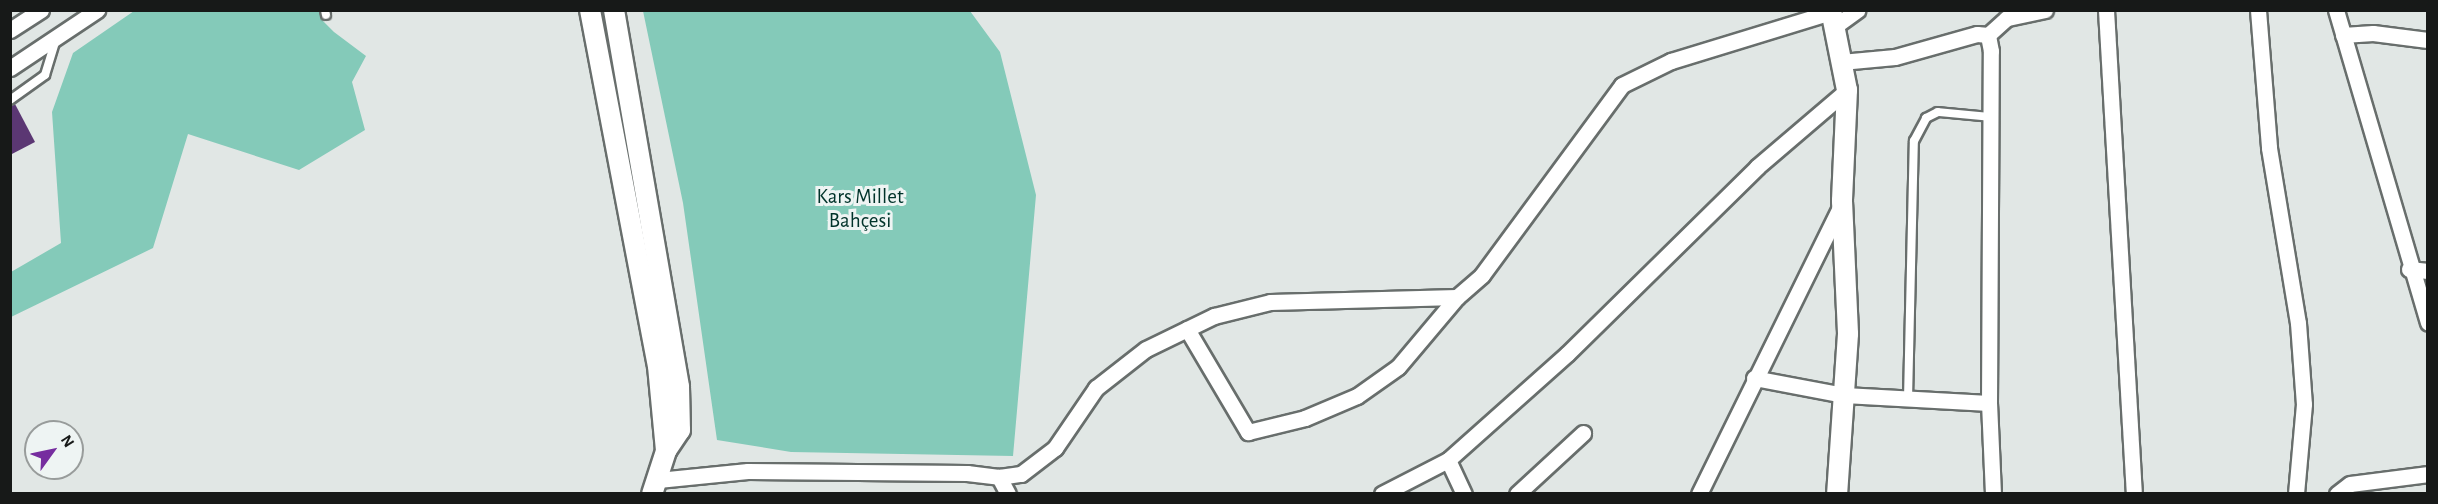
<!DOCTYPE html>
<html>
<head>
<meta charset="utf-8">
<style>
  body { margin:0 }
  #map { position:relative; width:2438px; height:504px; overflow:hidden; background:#e1e7e5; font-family:"Alegreya Sans",sans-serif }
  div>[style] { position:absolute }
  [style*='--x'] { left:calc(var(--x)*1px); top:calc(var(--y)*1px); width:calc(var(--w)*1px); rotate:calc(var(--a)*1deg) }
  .green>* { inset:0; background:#84cab9 }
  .building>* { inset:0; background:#5b3773 }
  .roads { filter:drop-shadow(2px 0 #686e6c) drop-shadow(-2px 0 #686e6c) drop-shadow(0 2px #686e6c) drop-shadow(0 -2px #686e6c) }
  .lane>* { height:8px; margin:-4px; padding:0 4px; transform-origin:4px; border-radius:4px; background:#fff }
  .street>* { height:15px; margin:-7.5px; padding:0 7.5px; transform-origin:7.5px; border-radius:7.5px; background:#fff }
  .secondary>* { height:20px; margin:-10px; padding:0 10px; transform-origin:10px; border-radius:10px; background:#fff }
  span { translate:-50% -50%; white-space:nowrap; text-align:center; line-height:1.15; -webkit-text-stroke:6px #eef4f3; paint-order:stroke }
  .park-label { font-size:21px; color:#00332a }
  .frame { position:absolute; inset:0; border:12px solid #171918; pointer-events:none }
  .north { position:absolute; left:24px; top:420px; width:60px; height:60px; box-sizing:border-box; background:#eef4f3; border:2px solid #989c9b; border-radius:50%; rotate:57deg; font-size:16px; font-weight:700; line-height:24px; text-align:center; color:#171918 }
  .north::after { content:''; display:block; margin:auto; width:21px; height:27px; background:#762d9f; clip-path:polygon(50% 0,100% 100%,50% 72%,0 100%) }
</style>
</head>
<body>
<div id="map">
  <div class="green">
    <div style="clip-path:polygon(320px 11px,323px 21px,334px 32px,366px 56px,352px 82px,365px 130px,299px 170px,188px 134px,153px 248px,11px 317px,11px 272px,61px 243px,52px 112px,73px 53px,134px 11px)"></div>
    <div style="clip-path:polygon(643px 11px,970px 11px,1000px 52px,1036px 195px,1013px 456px,791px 452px,717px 440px,683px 203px)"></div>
  </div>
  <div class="building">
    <div style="clip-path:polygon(15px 104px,35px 142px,10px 155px,10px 106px)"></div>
  </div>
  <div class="roads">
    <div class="lane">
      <div style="--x:325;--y:10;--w:5;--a:79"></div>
      <div style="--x:10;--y:100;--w:43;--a:-35.5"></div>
      <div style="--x:45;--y:75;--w:37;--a:-73"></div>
      <div style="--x:1908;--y:399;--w:258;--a:-88.7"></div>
      <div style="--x:1914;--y:141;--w:26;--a:-62"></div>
      <div style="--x:1926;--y:118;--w:13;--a:-27"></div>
      <div style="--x:1938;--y:112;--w:53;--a:5.4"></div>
    </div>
    <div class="street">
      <div style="--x:2106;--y:10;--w:485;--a:86.7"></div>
      <div style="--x:2258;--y:10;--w:138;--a:85.4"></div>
      <div style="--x:2269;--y:148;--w:177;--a:80.6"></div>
      <div style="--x:2298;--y:323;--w:81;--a:85.8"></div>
      <div style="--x:2304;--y:404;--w:90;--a:95.1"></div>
      <div style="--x:2336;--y:10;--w:326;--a:73.6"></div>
      <div style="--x:1834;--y:27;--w:29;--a:-36"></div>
      <div style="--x:10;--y:30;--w:37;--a:-33"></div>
      <div style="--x:2343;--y:35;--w:30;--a:-4"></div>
      <div style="--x:2373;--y:33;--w:55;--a:7.3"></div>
      <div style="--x:1841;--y:62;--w:54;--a:-5.3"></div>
      <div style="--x:1895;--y:57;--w:85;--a:-15.7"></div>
      <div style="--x:1977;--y:34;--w:11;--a:5"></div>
      <div style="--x:10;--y:68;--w:105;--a:-33.7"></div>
      <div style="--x:2409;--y:269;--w:19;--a:6"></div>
      <div style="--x:1187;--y:329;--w:120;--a:59.4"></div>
      <div style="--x:1248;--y:432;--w:59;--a:-13.8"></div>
      <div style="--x:1305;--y:418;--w:56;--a:-22.9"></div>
      <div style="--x:1357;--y:396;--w:50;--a:-35.3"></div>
      <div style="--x:1398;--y:367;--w:92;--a:-49.9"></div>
      <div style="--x:1754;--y:378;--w:92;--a:10.7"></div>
      <div style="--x:1844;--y:395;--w:145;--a:3.2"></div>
      <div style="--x:1448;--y:460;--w:38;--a:65"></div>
      <div style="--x:999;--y:477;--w:19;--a:62"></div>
      <div style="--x:658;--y:480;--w:90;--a:-5.7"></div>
      <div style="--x:748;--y:471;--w:219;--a:0.5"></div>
      <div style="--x:967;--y:473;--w:32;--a:7"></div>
      <div style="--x:999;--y:477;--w:22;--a:-8"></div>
      <div style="--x:1021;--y:474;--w:43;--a:-37.4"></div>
      <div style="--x:1055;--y:448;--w:73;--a:-55.7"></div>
      <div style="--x:1096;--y:388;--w:63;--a:-38"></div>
      <div style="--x:1146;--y:349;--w:76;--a:-25.9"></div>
      <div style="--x:1214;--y:316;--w:58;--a:-14"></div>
      <div style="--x:1270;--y:302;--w:187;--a:-1.5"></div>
      <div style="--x:1457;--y:297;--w:33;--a:-41"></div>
      <div style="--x:1482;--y:275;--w:236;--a:-53.6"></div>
      <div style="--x:1622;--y:85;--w:55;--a:-26.1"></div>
      <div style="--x:1671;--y:61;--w:167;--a:-17"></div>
      <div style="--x:1382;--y:494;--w:74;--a:-27.3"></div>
      <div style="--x:1448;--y:460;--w:159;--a:-41.7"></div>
      <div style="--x:1567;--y:354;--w:267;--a:-44.5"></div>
      <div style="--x:1757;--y:167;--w:118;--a:-40.5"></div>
      <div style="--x:1517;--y:494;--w:90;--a:-42.7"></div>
      <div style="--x:1699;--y:494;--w:324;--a:-63.8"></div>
      <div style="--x:1993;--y:494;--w:91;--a:-92.5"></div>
      <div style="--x:1989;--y:403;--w:352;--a:-89.7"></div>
      <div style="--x:1991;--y:51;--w:16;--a:-101"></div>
      <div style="--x:1988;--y:35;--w:25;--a:-42"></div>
      <div style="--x:2007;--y:18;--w:39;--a:-12"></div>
      <div style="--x:2337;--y:494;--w:16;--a:-38"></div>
      <div style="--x:2350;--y:484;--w:79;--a:-7.3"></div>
    </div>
    <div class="secondary">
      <div style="--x:590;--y:10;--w:362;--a:79.2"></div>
      <div style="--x:658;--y:366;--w:85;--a:84.6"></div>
      <div style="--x:614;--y:10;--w:383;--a:80.2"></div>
      <div style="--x:679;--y:387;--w:43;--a:88.7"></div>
      <div style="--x:680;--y:430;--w:25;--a:124"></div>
      <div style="--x:666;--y:451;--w:45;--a:108"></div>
      <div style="--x:1831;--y:10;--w:82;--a:78.7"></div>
      <div style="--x:1847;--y:90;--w:111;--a:92.6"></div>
      <div style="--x:1842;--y:201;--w:133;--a:87.4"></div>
      <div style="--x:1848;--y:334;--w:160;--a:93.9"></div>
    </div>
  </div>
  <div class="park-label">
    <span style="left:860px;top:209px">Kars Millet<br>Bahçesi</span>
  </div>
  <div class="frame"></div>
  <div class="north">N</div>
</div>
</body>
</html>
